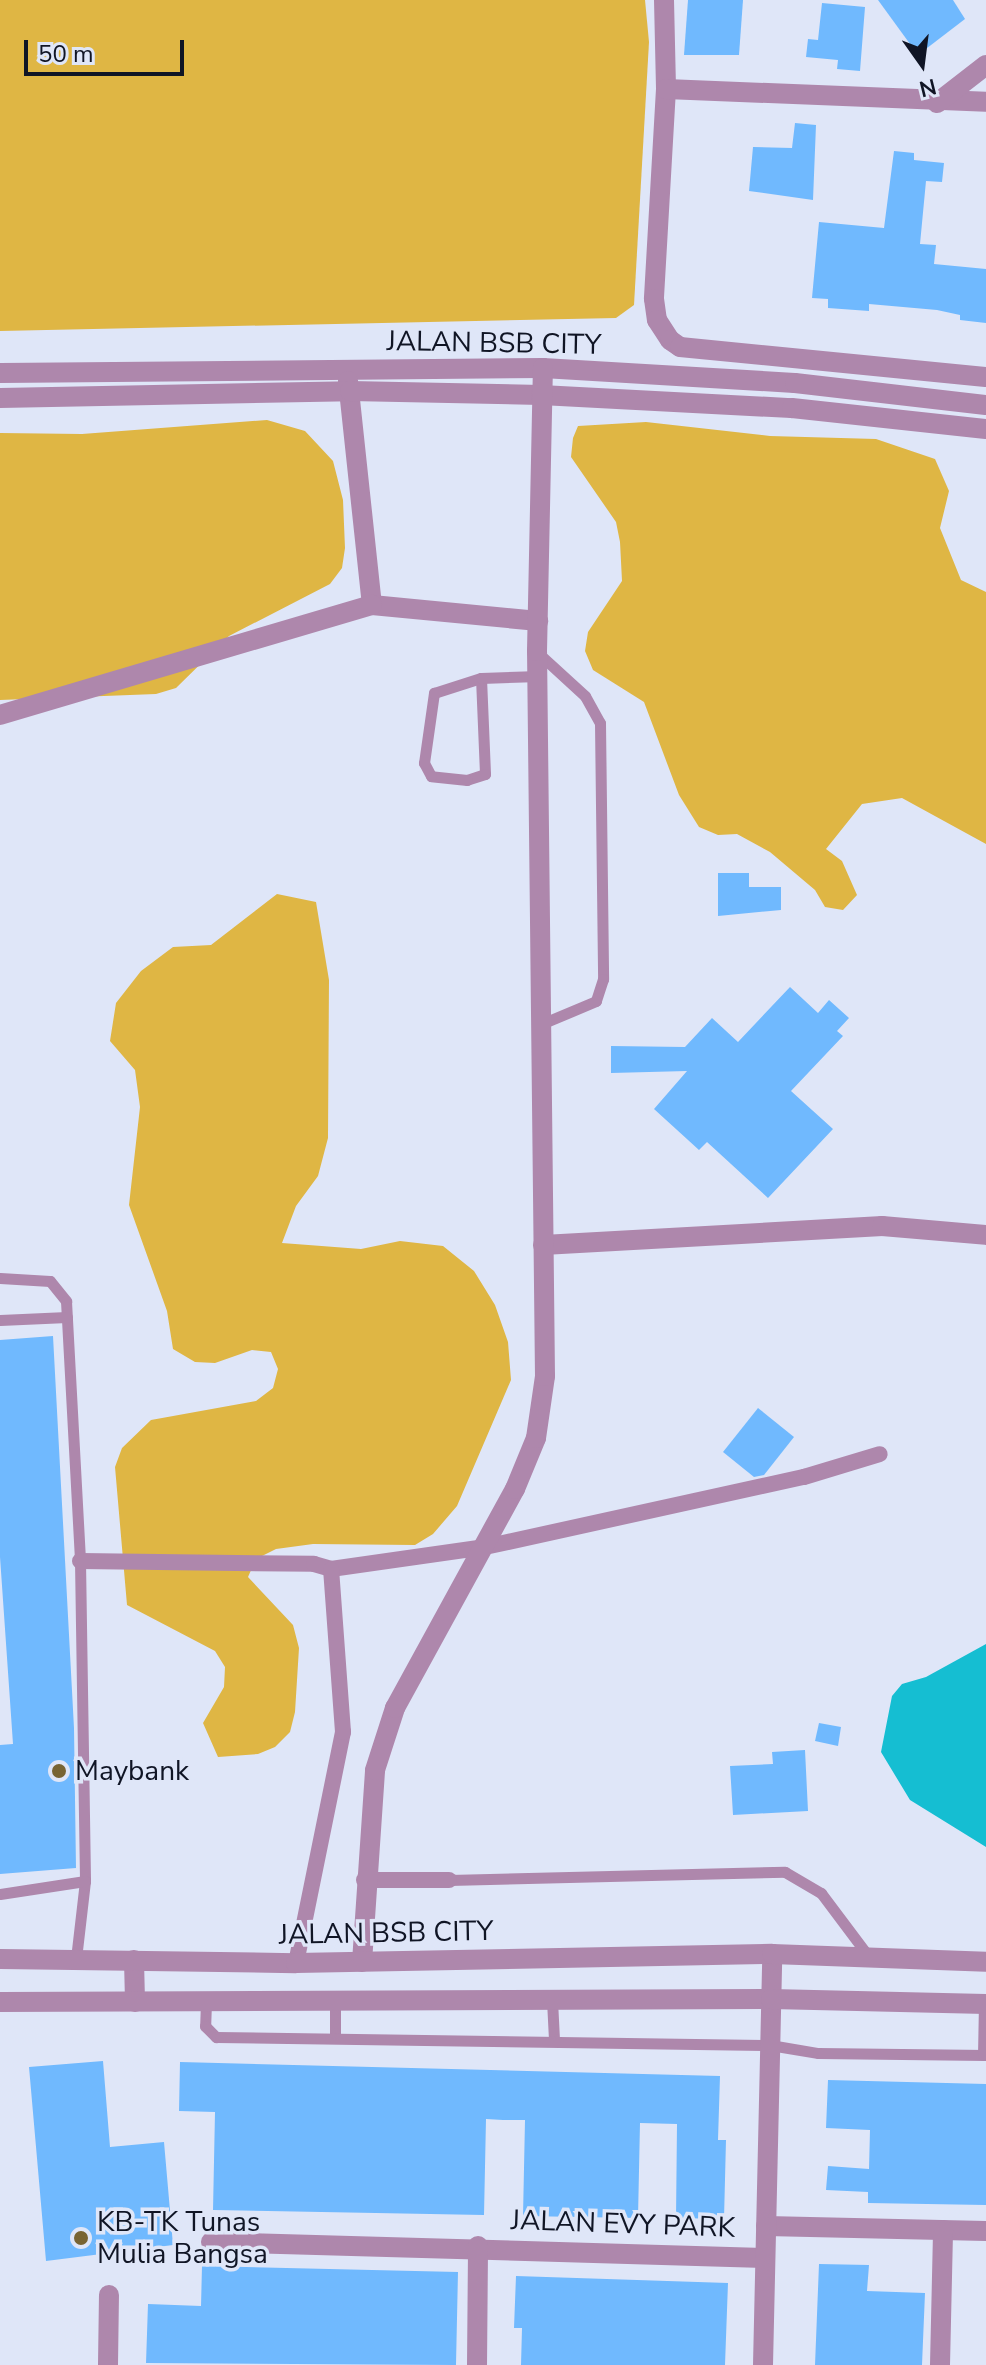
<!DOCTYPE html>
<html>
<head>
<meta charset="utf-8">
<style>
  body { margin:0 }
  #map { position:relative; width:986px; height:2365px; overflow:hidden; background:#dfe6f8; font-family:"Nunito Sans",sans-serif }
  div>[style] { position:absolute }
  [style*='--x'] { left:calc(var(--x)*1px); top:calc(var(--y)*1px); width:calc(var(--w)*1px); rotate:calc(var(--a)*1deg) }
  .green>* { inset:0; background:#dfb644 }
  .water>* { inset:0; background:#15bed2 }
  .building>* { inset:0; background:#70b9fe }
  .service>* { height:11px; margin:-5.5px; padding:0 5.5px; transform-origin:5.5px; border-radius:5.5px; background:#ae87ac }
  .pedestrian>* { height:16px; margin:-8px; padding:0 8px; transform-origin:8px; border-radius:8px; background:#ae87ac }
  .minor>* { height:20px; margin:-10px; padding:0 10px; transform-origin:10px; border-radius:10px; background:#ae87ac }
  .tertiary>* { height:20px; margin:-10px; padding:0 10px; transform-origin:10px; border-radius:10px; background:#ae87ac }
  .dots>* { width:22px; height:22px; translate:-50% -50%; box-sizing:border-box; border:4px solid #dfe6f8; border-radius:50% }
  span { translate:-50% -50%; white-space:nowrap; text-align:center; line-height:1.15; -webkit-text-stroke:7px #dfe6f8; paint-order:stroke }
  .street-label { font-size:28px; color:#101525 }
  .poi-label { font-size:28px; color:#101525 }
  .left { translate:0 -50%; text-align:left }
  .north { position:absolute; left:882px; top:24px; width:80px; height:80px; -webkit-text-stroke:6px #dfe6f8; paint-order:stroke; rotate:166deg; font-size:22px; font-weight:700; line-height:32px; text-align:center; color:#101525 }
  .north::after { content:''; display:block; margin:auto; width:28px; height:36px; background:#101525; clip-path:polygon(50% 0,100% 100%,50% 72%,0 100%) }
  .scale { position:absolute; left:24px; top:40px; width:160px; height:36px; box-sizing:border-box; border:4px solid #101525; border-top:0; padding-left:10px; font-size:24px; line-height:28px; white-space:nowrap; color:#101525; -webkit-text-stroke:6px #dfe6f8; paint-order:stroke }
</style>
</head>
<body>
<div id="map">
  <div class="green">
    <div style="clip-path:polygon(0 0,645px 0,649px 42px,634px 305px,616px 318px,0 331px)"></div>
    <div style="clip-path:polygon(267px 420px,305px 431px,333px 461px,343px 500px,345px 548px,342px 568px,330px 584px,229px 636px,176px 688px,156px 694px,0 700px,0 433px,82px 434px)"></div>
    <div style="clip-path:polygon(646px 422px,770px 436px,876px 439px,935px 459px,949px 491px,940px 528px,961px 580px,986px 592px,986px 844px,902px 798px,862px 804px,826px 849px,842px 861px,857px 895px,843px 910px,825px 907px,815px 890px,770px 852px,737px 834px,718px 835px,699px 827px,679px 795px,644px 702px,593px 670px,585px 651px,588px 632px,622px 581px,620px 542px,616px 522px,571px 457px,573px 438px,578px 426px)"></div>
    <div style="clip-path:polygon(277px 894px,316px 902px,329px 980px,328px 1138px,318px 1176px,296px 1206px,282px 1243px,361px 1249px,400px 1241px,443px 1246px,474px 1271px,495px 1305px,508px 1342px,511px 1380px,457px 1506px,433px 1534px,415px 1545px,313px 1544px,276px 1549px,256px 1559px,248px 1577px,293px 1625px,299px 1648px,295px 1712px,290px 1732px,275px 1747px,258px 1754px,218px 1757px,203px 1723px,224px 1687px,225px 1667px,215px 1651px,127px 1605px,115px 1467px,122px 1448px,151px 1420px,256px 1401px,273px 1388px,278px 1369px,271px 1352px,252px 1350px,215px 1363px,195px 1362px,173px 1349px,167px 1311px,129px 1205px,140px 1107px,135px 1070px,110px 1041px,116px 1003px,141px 971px,173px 947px,211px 945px)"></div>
  </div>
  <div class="water">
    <div style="clip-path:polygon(986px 1644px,986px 1847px,910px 1800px,881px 1752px,892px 1696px,902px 1684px,926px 1677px)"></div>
  </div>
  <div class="building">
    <div style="clip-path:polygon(688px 0,743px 0,739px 55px,684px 55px)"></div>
    <div style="clip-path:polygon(878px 0,953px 0,965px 19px,918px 55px)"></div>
    <div style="clip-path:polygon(822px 3px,865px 7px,860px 71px,837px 69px,838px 60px,806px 57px,808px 39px,818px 40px)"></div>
    <div style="clip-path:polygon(795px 123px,816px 125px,813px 200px,749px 191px,753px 147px,792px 148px)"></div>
    <div style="clip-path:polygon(894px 151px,914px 153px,914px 160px,944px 163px,942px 182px,926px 181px,920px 244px,936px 245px,934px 264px,986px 269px,986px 323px,960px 320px,960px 315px,937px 310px,869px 304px,869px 311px,828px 308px,828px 299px,812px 298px,819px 222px,884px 228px)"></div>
    <div style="clip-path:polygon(718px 873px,749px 873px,749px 887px,781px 887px,781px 910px,718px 916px)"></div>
    <div style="clip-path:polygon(790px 987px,818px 1013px,829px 1000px,849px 1018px,837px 1031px,843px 1036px,791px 1091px,833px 1129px,768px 1198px,707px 1142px,699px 1150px,654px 1109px,687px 1071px,611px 1073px,611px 1046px,685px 1047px,712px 1018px,738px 1042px)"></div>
    <div style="clip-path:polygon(53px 1336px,74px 1728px,76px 1868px,0 1874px,0 1745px,13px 1744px,0 1557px,0 1340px)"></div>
    <div style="clip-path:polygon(758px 1408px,794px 1437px,764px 1475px,754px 1477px,723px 1452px)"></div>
    <div style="clip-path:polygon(819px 1723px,841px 1727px,838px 1746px,815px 1741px)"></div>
    <div style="clip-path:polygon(805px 1750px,808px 1811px,733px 1815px,730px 1766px,773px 1764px,772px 1752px)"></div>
    <div style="clip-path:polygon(103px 2061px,110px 2147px,164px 2142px,173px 2245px,46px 2261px,29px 2067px)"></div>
    <div style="clip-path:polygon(180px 2062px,720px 2076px,718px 2140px,726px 2140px,724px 2219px,676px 2218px,677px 2124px,640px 2123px,638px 2218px,523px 2216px,525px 2120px,503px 2120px,486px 2119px,484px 2215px,213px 2210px,215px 2112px,179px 2111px)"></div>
    <div style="clip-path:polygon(828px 2080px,986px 2084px,986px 2205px,868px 2203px,868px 2192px,826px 2190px,828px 2166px,869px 2169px,870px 2130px,826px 2128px)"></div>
    <div style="clip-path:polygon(819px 2264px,869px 2265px,867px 2291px,925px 2293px,922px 2365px,815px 2365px)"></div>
    <div style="clip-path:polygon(202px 2266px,458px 2272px,456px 2365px,146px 2363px,148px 2304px,201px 2306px)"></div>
    <div style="clip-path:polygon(516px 2276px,728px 2283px,725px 2365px,521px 2365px,522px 2328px,514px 2328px)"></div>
  </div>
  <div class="service">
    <div style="--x:537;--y:652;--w:65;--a:42.5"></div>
    <div style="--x:585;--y:696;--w:31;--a:61"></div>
    <div style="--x:600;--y:723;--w:256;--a:89.3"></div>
    <div style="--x:603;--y:979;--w:23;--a:108"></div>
    <div style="--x:596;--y:1001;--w:62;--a:157.2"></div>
    <div style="--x:481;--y:678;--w:96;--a:87.6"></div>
    <div style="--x:485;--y:774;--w:19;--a:162"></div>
    <div style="--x:467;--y:780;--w:36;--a:-174"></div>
    <div style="--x:431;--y:776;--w:15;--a:-118"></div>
    <div style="--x:424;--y:763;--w:71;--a:-81.9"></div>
    <div style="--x:434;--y:693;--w:49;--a:-17.7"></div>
    <div style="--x:481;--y:678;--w:58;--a:-2"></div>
    <div style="--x:0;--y:1278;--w:50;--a:3.4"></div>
    <div style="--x:50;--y:1281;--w:26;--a:51"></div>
    <div style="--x:66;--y:1301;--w:260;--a:86.9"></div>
    <div style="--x:80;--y:1561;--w:320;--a:89.1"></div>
    <div style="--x:85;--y:1881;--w:79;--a:96.6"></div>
    <div style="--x:0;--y:1320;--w:67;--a:-2.6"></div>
    <div style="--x:449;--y:1880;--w:336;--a:-1.4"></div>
    <div style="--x:785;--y:1872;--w:42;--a:30.3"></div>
    <div style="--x:821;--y:1893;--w:80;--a:53.1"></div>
    <div style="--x:0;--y:1894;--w:86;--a:-8.7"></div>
    <div style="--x:552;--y:2000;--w:40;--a:87.1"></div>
    <div style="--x:335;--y:2001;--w:37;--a:90"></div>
    <div style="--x:206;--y:2002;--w:24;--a:92"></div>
    <div style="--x:205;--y:2026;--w:16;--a:45"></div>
    <div style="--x:216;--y:2037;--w:554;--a:0.83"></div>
    <div style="--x:770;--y:2045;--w:49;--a:9.5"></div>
    <div style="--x:818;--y:2053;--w:168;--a:0.7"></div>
    <div style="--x:983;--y:2055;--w:51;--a:-88.9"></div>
  </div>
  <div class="pedestrian">
    <div style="--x:80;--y:1561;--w:234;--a:0.7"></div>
    <div style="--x:314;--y:1564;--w:18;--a:16"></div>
    <div style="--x:331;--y:1569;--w:156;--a:-8.1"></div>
    <div style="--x:485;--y:1547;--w:327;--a:-12.4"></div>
    <div style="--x:804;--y:1477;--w:79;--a:-16.8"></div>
    <div style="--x:364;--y:1880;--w:85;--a:0"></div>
    <div style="--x:296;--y:1963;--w:236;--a:-78.5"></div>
    <div style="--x:343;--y:1732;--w:163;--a:-94.2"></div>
  </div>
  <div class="minor">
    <div style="--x:664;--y:0;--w:89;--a:88.7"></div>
    <div style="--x:666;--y:89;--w:210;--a:93.3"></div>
    <div style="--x:654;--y:299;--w:21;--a:82"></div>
    <div style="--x:657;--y:320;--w:24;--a:57"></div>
    <div style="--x:670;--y:340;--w:12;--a:35"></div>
    <div style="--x:680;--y:347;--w:307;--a:5.6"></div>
    <div style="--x:666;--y:89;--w:320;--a:2.3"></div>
    <div style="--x:937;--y:103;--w:62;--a:-37.8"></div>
    <div style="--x:0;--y:373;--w:543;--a:-0.53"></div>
    <div style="--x:543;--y:368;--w:252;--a:3.4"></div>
    <div style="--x:795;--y:383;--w:192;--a:6.6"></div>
    <div style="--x:348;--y:381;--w:225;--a:83.9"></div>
    <div style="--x:372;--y:605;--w:167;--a:5.5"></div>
    <div style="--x:0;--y:398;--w:350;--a:-1.1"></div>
    <div style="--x:350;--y:391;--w:191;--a:1.2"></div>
    <div style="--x:541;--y:395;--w:251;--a:3"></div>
    <div style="--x:792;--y:408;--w:195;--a:6.2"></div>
    <div style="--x:0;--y:715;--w:388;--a:-16.5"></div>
    <div style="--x:543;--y:1245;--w:340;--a:-3.2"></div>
    <div style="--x:882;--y:1226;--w:104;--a:4.9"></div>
    <div style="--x:134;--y:1960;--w:42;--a:88.6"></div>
    <div style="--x:362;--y:1962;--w:192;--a:-86.1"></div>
    <div style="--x:375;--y:1770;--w:65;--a:-72.1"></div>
    <div style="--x:395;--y:1708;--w:250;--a:-61.3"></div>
    <div style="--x:515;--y:1489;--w:55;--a:-67.6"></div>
    <div style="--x:536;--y:1438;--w:63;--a:-81.7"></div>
    <div style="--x:545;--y:1376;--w:725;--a:-90.63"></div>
    <div style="--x:537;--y:651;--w:283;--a:-88.8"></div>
    <div style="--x:766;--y:2226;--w:220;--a:1.3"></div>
    <div style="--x:211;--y:2242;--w:554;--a:1.65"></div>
    <div style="--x:108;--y:2365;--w:70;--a:-89.2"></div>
    <div style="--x:477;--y:2365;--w:119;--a:-89.5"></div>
    <div style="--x:763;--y:2365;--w:411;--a:-88.7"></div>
    <div style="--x:940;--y:2365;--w:135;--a:-88.7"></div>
  </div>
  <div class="tertiary">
    <div style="--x:0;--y:1959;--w:296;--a:0.8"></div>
    <div style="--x:296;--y:1963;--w:476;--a:-1.1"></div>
    <div style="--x:772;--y:1954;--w:214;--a:2.1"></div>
    <div style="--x:0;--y:2002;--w:771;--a:-0.22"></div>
    <div style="--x:771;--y:1999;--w:215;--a:1.3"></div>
  </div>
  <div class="dots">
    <div style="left:59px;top:1771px;background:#786433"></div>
    <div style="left:81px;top:2238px;background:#786433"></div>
  </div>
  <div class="street-label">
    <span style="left:494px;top:343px;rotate:1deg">JALAN BSB CITY</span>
    <span style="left:386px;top:1933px;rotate:-1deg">JALAN BSB CITY</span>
    <span style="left:623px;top:2224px;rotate:2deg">JALAN EVY PARK</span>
  </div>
  <div class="poi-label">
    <span class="left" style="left:75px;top:1771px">Maybank</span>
    <span class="left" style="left:97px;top:2238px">KB-TK Tunas<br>Mulia Bangsa</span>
  </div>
  <div class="north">N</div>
  <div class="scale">50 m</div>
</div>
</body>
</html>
